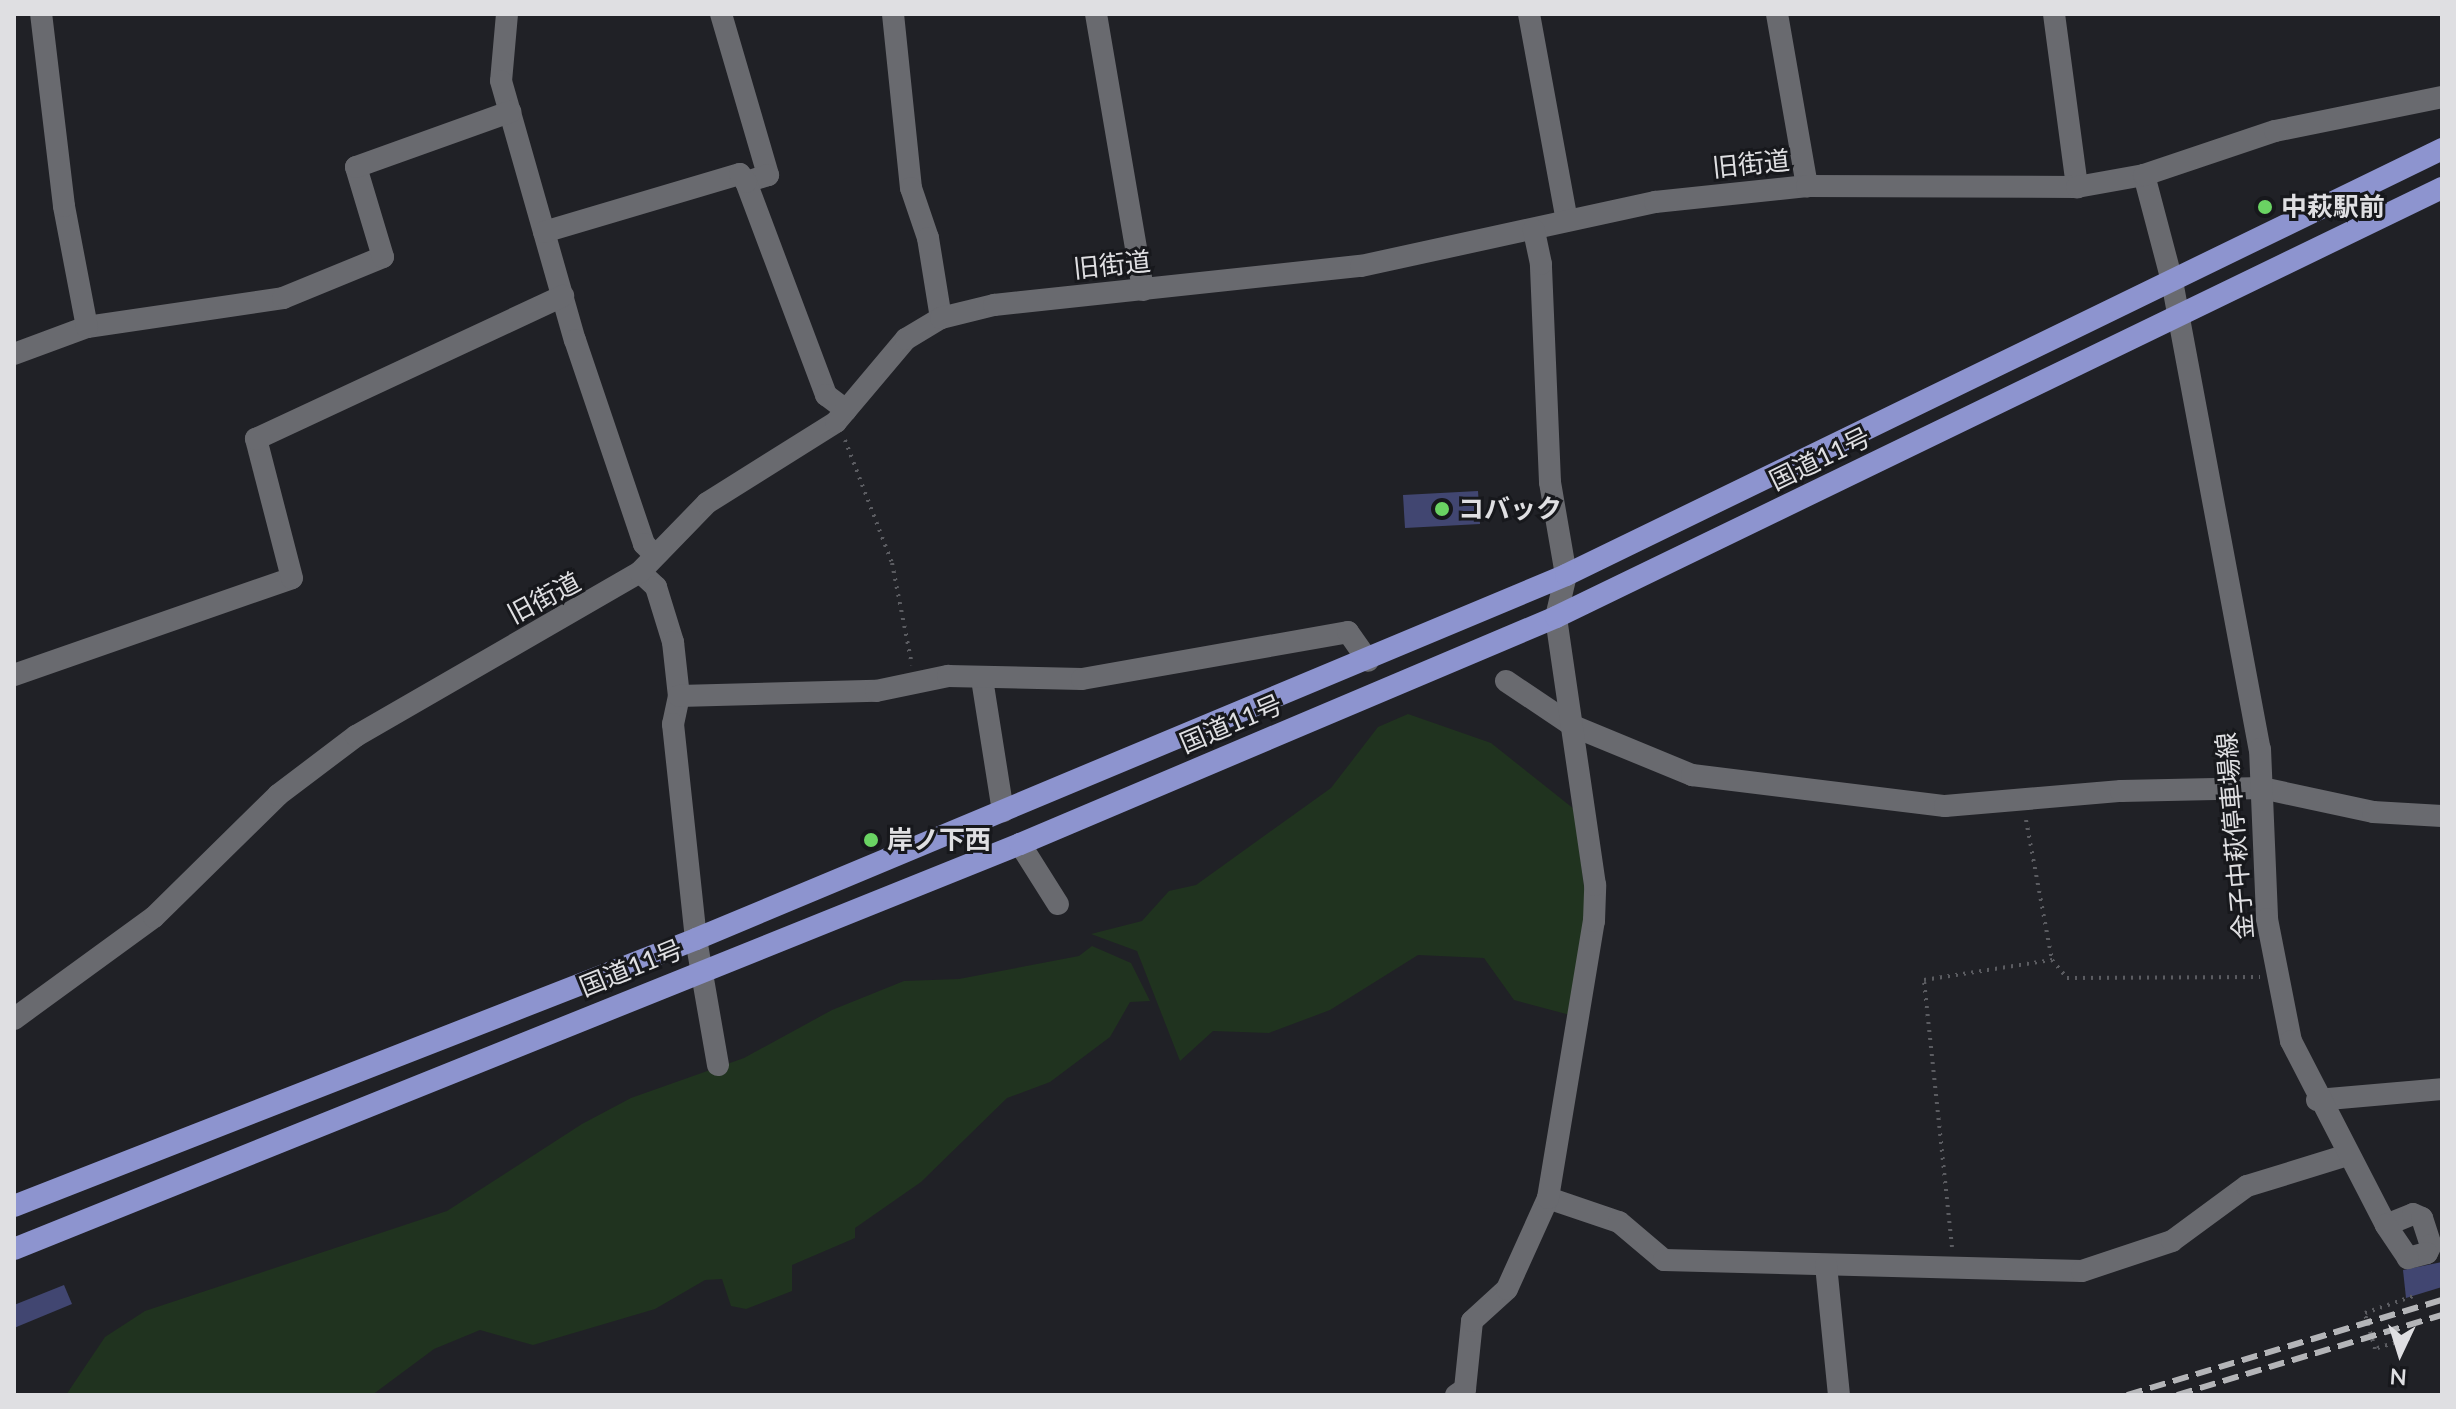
<!DOCTYPE html>
<html>
<head>
<meta charset="utf-8">
<style>
  body { margin:0 }
  #map { position:relative; width:2456px; height:1409px; overflow:hidden; background:#202126; font-family:Lato,"Noto Sans JP",sans-serif }
  div>[style] { position:absolute }
  [style*='--x'] { left:calc(var(--x)*1px); top:calc(var(--y)*1px); width:calc(var(--w)*1px); rotate:calc(var(--a)*1deg) }
  .green>* { inset:0; background:#20331f }
  .building>* { inset:0; background:#414671 }
  .path>* { height:4px; margin-top:-2px; transform-origin:0; background:repeating-linear-gradient(90deg,#5b5c61 0 2px,transparent 0 8px) }
  .minor>* { height:22px; margin:-11px; padding:0 11px; transform-origin:11px; border-radius:11px; background:#696a6f }
  .secondary>* { height:22px; margin:-11px; padding:0 11px; transform-origin:11px; border-radius:11px; background:#696a6f }
  .trunk>* { height:22px; margin:-11px; padding:0 11px; transform-origin:11px; border-radius:11px; background:#8d94cf }
  .rail>* { height:6px; margin-top:-3px; transform-origin:0; background:repeating-linear-gradient(90deg,#b4b5b8 0 16px,transparent 0 24px) }
  .dots>* { width:22px; height:22px; translate:-50% -50%; box-sizing:border-box; border:4px solid #17181c; border-radius:50% }
  span { translate:-50% -50%; white-space:nowrap; text-align:center; line-height:1.15; -webkit-text-stroke:6px #17181c; paint-order:stroke }
  .street-label { font-size:26px; color:#dfdfe2 }
  .poi-label { font-size:26px; color:#dfdfe2; font-weight:700 }
  .left { translate:0 -50%; text-align:left }
  .frame { position:absolute; inset:0; border:16px solid #dfdfe2; pointer-events:none }
  .north { position:absolute; left:2360px; top:1313px; width:80px; height:80px; -webkit-text-stroke:6px #17181c; paint-order:stroke; rotate:184deg; font-size:22px; font-weight:700; line-height:32px; text-align:center; color:#dfdfe2 }
  .north::after { content:''; display:block; margin:auto; width:28px; height:36px; background:#dfdfe2; clip-path:polygon(50% 0,100% 100%,50% 72%,0 100%) }
</style>
</head>
<body>
<div id="map">
  <div class="green">
    <div style="clip-path:polygon(1408px 714px,1491px 743px,1574px 809px,1587px 910px,1570px 1015px,1514px 1000px,1484px 958px,1418px 955px,1330px 1010px,1269px 1033px,1213px 1031px,1180px 1061px,1137px 951px,1091px 934px,1142px 921px,1169px 891px,1196px 885px,1221px 867px,1331px 788px,1378px 727px)"></div>
    <div style="clip-path:polygon(1092px 946px,1131px 963px,1150px 1001px,1130px 1002px,1110px 1037px,1050px 1082px,1007px 1098px,921px 1182px,855px 1228px,855px 1238px,792px 1265px,792px 1291px,746px 1309px,731px 1306px,722px 1279px,705px 1280px,655px 1309px,533px 1345px,480px 1330px,434px 1349px,372px 1395px,66px 1395px,105px 1337px,145px 1311px,447px 1211px,582px 1124px,631px 1098px,744px 1058px,832px 1010px,904px 981px,959px 979px,1079px 956px)"></div>
  </div>
  <div class="building">
    <div style="clip-path:polygon(1478px 491px,1480px 524px,1405px 528px,1403px 495px)"></div>
    <div style="clip-path:polygon(2442px 1262px,2442px 1287px,2406px 1298px,2403px 1270px)"></div>
    <div style="clip-path:polygon(64px 1285px,72px 1304px,14px 1328px,14px 1305px)"></div>
  </div>
  <div class="path">
    <div style="--x:845;--y:440;--w:132;--a:69.1"></div>
    <div style="--x:892;--y:563;--w:104;--a:78.9"></div>
    <div style="--x:2026;--y:820;--w:142;--a:79.5"></div>
    <div style="--x:2052;--y:960;--w:23;--a:50"></div>
    <div style="--x:2067;--y:978;--w:193;--a:-0.3"></div>
    <div style="--x:1952;--y:1247;--w:268;--a:-96"></div>
    <div style="--x:1924;--y:980;--w:130;--a:-8.9"></div>
    <div style="--x:2410;--y:1338;--w:37;--a:163"></div>
    <div style="--x:2375;--y:1349;--w:37;--a:-106"></div>
    <div style="--x:2365;--y:1313;--w:54;--a:-19.4"></div>
  </div>
  <div class="minor">
    <div style="--x:507;--y:14;--w:67;--a:95.1"></div>
    <div style="--x:501;--y:81;--w:269;--a:74.1"></div>
    <div style="--x:575;--y:340;--w:215;--a:71.3"></div>
    <div style="--x:644;--y:544;--w:14;--a:45"></div>
    <div style="--x:721;--y:14;--w:168;--a:73.7"></div>
    <div style="--x:768;--y:175;--w:23;--a:162"></div>
    <div style="--x:746;--y:182;--w:228;--a:69.4"></div>
    <div style="--x:826;--y:395;--w:25;--a:37"></div>
    <div style="--x:893;--y:14;--w:175;--a:84.1"></div>
    <div style="--x:911;--y:188;--w:53;--a:71.2"></div>
    <div style="--x:928;--y:238;--w:81;--a:80.8"></div>
    <div style="--x:1096;--y:14;--w:280;--a:80.3"></div>
    <div style="--x:1529;--y:14;--w:210;--a:79.6"></div>
    <div style="--x:1777;--y:14;--w:175;--a:80.1"></div>
    <div style="--x:2054;--y:14;--w:175;--a:82.4"></div>
    <div style="--x:2144;--y:175;--w:110;--a:75.2"></div>
    <div style="--x:544;--y:232;--w:204;--a:-16.5"></div>
    <div style="--x:740;--y:174;--w:10;--a:53"></div>
    <div style="--x:87;--y:327;--w:198;--a:-8.4"></div>
    <div style="--x:283;--y:298;--w:108;--a:-22.3"></div>
    <div style="--x:383;--y:257;--w:94;--a:-106.7"></div>
    <div style="--x:356;--y:167;--w:164;--a:-19.7"></div>
    <div style="--x:14;--y:354;--w:78;--a:-20.3"></div>
    <div style="--x:87;--y:327;--w:123;--a:-100.8"></div>
    <div style="--x:64;--y:206;--w:193;--a:-96.8"></div>
    <div style="--x:640;--y:572;--w:22;--a:43"></div>
    <div style="--x:656;--y:587;--w:58;--a:72.8"></div>
    <div style="--x:673;--y:642;--w:54;--a:83.7"></div>
    <div style="--x:679;--y:696;--w:29;--a:102"></div>
    <div style="--x:673;--y:724;--w:216;--a:83.9"></div>
    <div style="--x:696;--y:939;--w:128;--a:80.1"></div>
    <div style="--x:14;--y:675;--w:294;--a:-19.2"></div>
    <div style="--x:292;--y:578;--w:144;--a:-104.5"></div>
    <div style="--x:256;--y:439;--w:339;--a:-25"></div>
    <div style="--x:982;--y:679;--w:134;--a:81"></div>
    <div style="--x:1506;--y:681;--w:81;--a:33.9"></div>
    <div style="--x:1573;--y:726;--w:129;--a:22.4"></div>
    <div style="--x:1692;--y:775;--w:255;--a:7"></div>
    <div style="--x:1945;--y:806;--w:177;--a:-4.9"></div>
    <div style="--x:2121;--y:791;--w:141;--a:-1.2"></div>
    <div style="--x:2262;--y:788;--w:114;--a:12.2"></div>
    <div style="--x:2373;--y:812;--w:69;--a:3.3"></div>
    <div style="--x:679;--y:696;--w:197;--a:-1.5"></div>
    <div style="--x:876;--y:691;--w:74;--a:-11.8"></div>
    <div style="--x:948;--y:676;--w:134;--a:1.3"></div>
    <div style="--x:1082;--y:679;--w:270;--a:-10"></div>
    <div style="--x:1348;--y:632;--w:35;--a:55"></div>
    <div style="--x:1020;--y:844;--w:71;--a:57.7"></div>
    <div style="--x:14;--y:1019;--w:173;--a:-36.1"></div>
    <div style="--x:154;--y:917;--w:174;--a:-44.5"></div>
    <div style="--x:278;--y:795;--w:98;--a:-37.1"></div>
    <div style="--x:356;--y:736;--w:328;--a:-30"></div>
    <div style="--x:640;--y:572;--w:96;--a:-45.8"></div>
    <div style="--x:707;--y:503;--w:152;--a:-32.1"></div>
    <div style="--x:836;--y:422;--w:109;--a:-49.9"></div>
    <div style="--x:906;--y:339;--w:41;--a:-31"></div>
    <div style="--x:941;--y:318;--w:55;--a:-13.8"></div>
    <div style="--x:994;--y:305;--w:369;--a:-6.1"></div>
    <div style="--x:1361;--y:266;--w:301;--a:-12.3"></div>
    <div style="--x:1655;--y:202;--w:153;--a:-6"></div>
    <div style="--x:1807;--y:186;--w:270;--a:0.2"></div>
    <div style="--x:2077;--y:187;--w:68;--a:-10.2"></div>
    <div style="--x:2144;--y:175;--w:138;--a:-18.6"></div>
    <div style="--x:2275;--y:131;--w:170;--a:-11.5"></div>
    <div style="--x:2317;--y:1100;--w:125;--a:-5"></div>
    <div style="--x:1548;--y:1198;--w:75;--a:18.7"></div>
    <div style="--x:1619;--y:1222;--w:59;--a:40.2"></div>
    <div style="--x:1664;--y:1260;--w:418;--a:1.5"></div>
    <div style="--x:2082;--y:1271;--w:95;--a:-18.4"></div>
    <div style="--x:2172;--y:1241;--w:93;--a:-36.3"></div>
    <div style="--x:2247;--y:1186;--w:106;--a:-17.1"></div>
    <div style="--x:1826;--y:1265;--w:131;--a:84.3"></div>
    <div style="--x:1456;--y:1395;--w:11;--a:-34"></div>
    <div style="--x:1465;--y:1389;--w:68;--a:-84.1"></div>
    <div style="--x:1472;--y:1321;--w:47;--a:-42.4"></div>
    <div style="--x:1507;--y:1289;--w:100;--a:-65.7"></div>
    <div style="--x:1548;--y:1198;--w:281;--a:-80.6"></div>
    <div style="--x:1594;--y:921;--w:36;--a:-88"></div>
    <div style="--x:1595;--y:885;--w:271;--a:-98.3"></div>
    <div style="--x:1556;--y:617;--w:43;--a:-76.6"></div>
    <div style="--x:1566;--y:575;--w:94;--a:-99.8"></div>
    <div style="--x:1550;--y:482;--w:218;--a:-92.4"></div>
    <div style="--x:1541;--y:264;--w:35;--a:-102"></div>
  </div>
  <div class="secondary">
    <div style="--x:2172;--y:281;--w:476;--a:79.4"></div>
    <div style="--x:2260;--y:749;--w:170;--a:87.6"></div>
    <div style="--x:2267;--y:919;--w:124;--a:78.9"></div>
    <div style="--x:2291;--y:1041;--w:207;--a:62.7"></div>
    <div style="--x:2386;--y:1225;--w:29;--a:-22"></div>
    <div style="--x:2413;--y:1214;--w:10;--a:24"></div>
    <div style="--x:2422;--y:1218;--w:28;--a:72"></div>
    <div style="--x:2431;--y:1245;--w:9;--a:117"></div>
    <div style="--x:2427;--y:1253;--w:20;--a:165"></div>
    <div style="--x:2408;--y:1258;--w:40;--a:-124"></div>
  </div>
  <div class="trunk">
    <div style="--x:14;--y:1206;--w:732;--a:-21.38"></div>
    <div style="--x:696;--y:939;--w:943;--a:-22.7"></div>
    <div style="--x:1566;--y:575;--w:974;--a:-25.93"></div>
    <div style="--x:14;--y:1249;--w:1084;--a:-21.93"></div>
    <div style="--x:1020;--y:844;--w:582;--a:-22.95"></div>
    <div style="--x:1556;--y:617;--w:984;--a:-25.84"></div>
  </div>
  <div class="rail">
    <div style="--x:2127;--y:1395;--w:329;--a:-16.8"></div>
    <div style="--x:2177;--y:1395;--w:277;--a:-16.8"></div>
  </div>
  <div class="dots">
    <div style="left:2265px;top:207px;background:#6ad363"></div>
    <div style="left:1442px;top:509px;background:#6ad363"></div>
    <div style="left:871px;top:840px;background:#6ad363"></div>
  </div>
  <div class="street-label">
    <span style="left:1751px;top:164px;rotate:-6deg">旧街道</span>
    <span style="left:1112px;top:265px;rotate:-6deg">旧街道</span>
    <span style="left:1820px;top:459px;rotate:-26deg">国道11号</span>
    <span style="left:544px;top:598px;rotate:-28deg">旧街道</span>
    <span style="left:1231px;top:724px;rotate:-23deg">国道11号</span>
    <span style="left:2235px;top:836px;rotate:-95deg">金子中萩停車場線</span>
    <span style="left:631px;top:968px;rotate:-22deg">国道11号</span>
  </div>
  <div class="poi-label">
    <span class="left" style="left:2281px;top:207px">中萩駅前</span>
    <span class="left" style="left:1458px;top:509px">コバック</span>
    <span class="left" style="left:887px;top:840px">岸ノ下西</span>
  </div>
  <div class="frame"></div>
  <div class="north">N</div>
</div>
</body>
</html>
